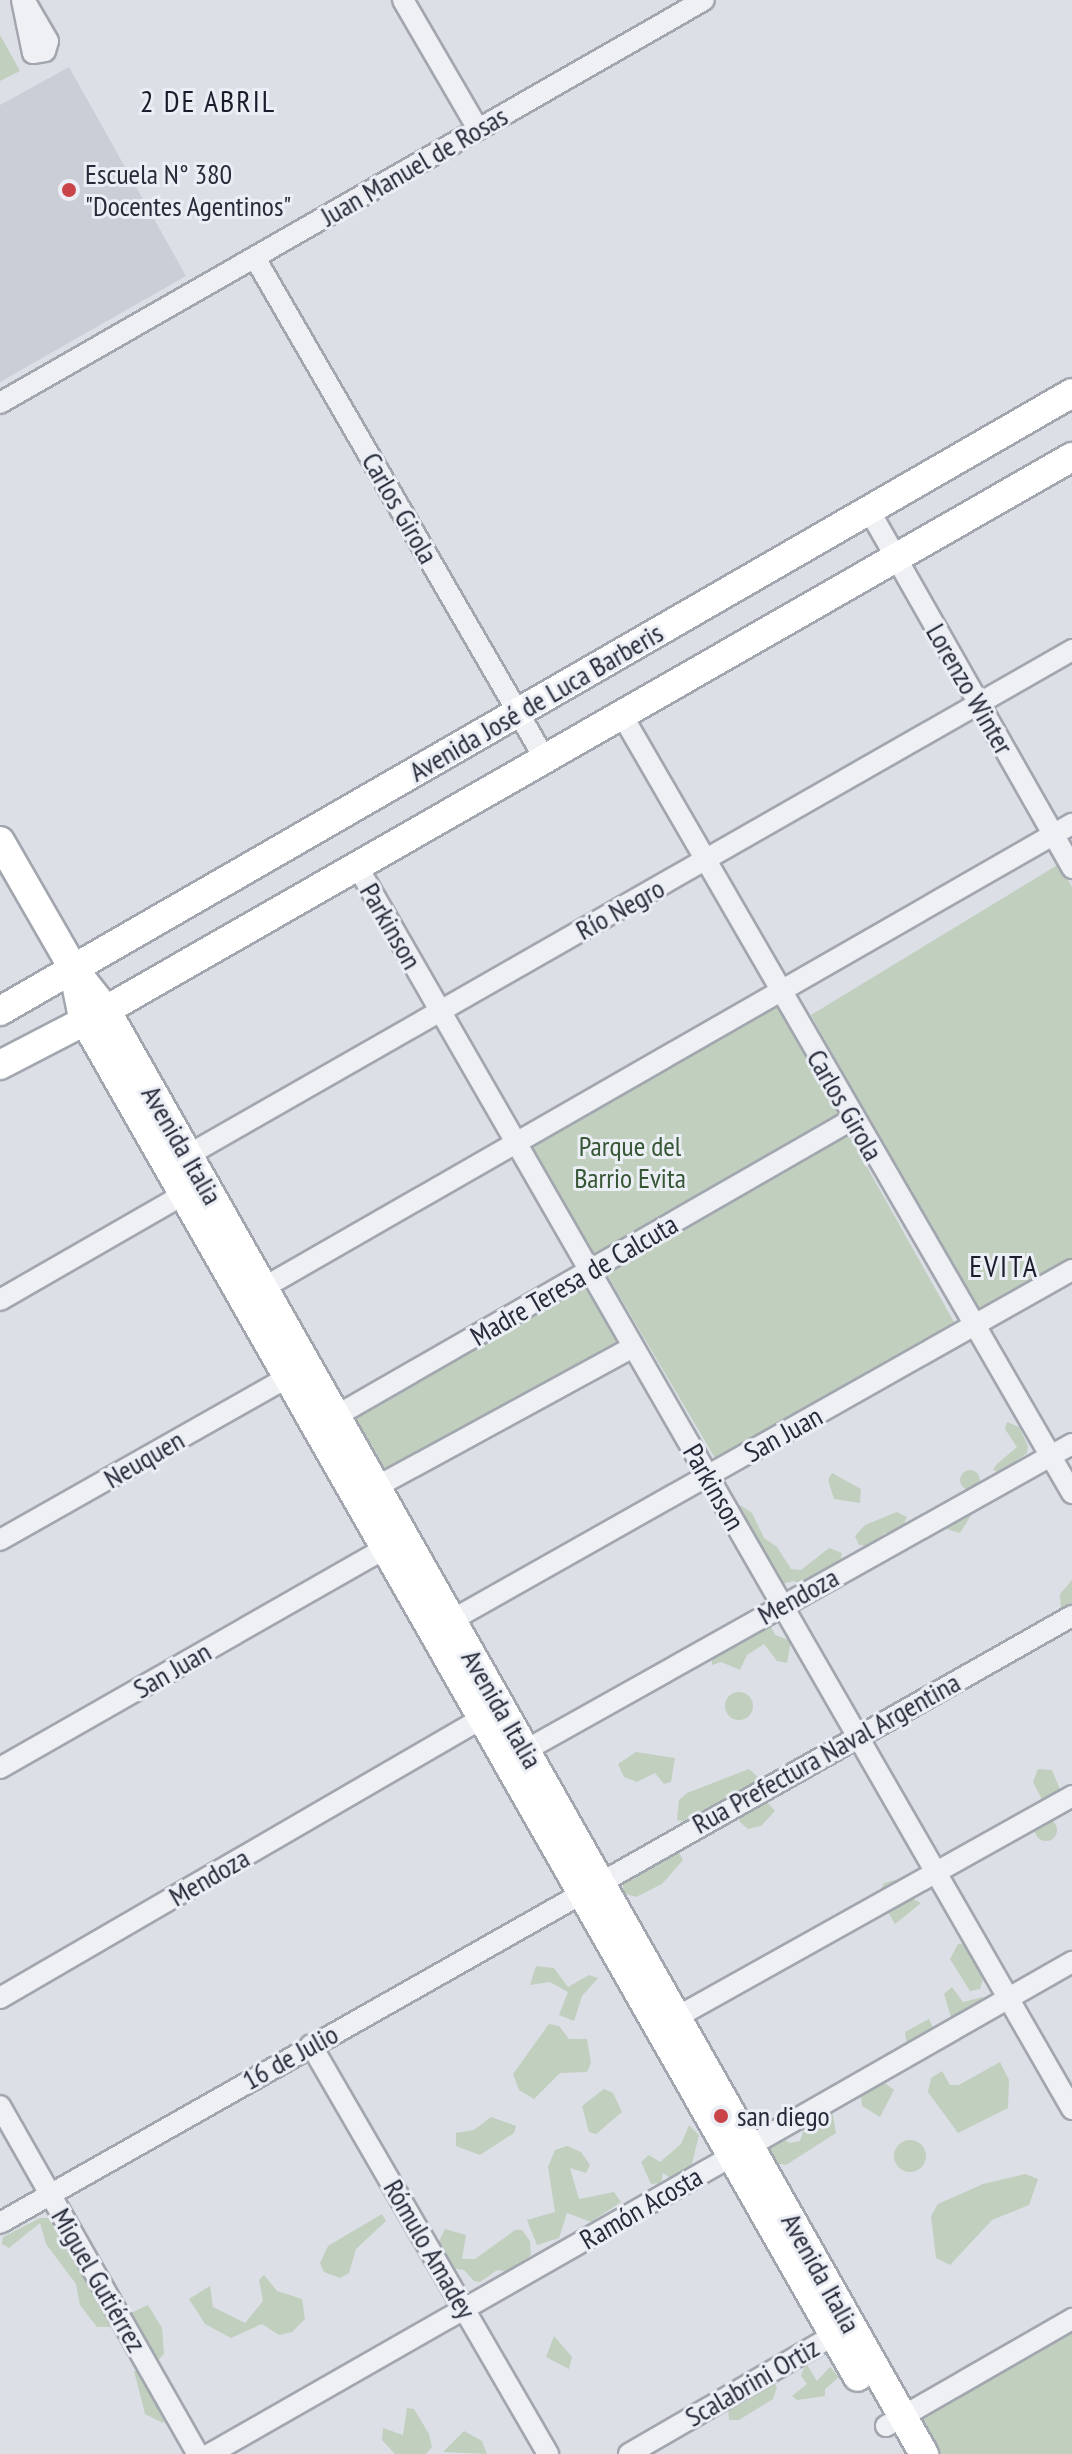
<!DOCTYPE html>
<html>
<head>
<meta charset="utf-8">
<style>
  body { margin:0 }
  #map { position:relative; width:1072px; height:2454px; overflow:hidden; background:#dcdfe6; font-family:"PT Sans Narrow",sans-serif }
  div>[style] { position:absolute }
  [style*='--x'] { left:calc(var(--x)*1px); top:calc(var(--y)*1px); width:calc(var(--w)*1px); rotate:calc(var(--a)*1deg) }
  .built>* { inset:0; background:#caced7 }
  .green>* { inset:0; background:#c0cfbe }
  .round { border-radius:50% }
  .roads { filter:drop-shadow(2px 0 #a2a6af) drop-shadow(-2px 0 #a2a6af) drop-shadow(0 2px #a2a6af) drop-shadow(0 -2px #a2a6af) }
  .minor>* { height:20px; margin:-10px; padding:0 10px; transform-origin:10px; border-radius:10px; background:#eff0f4 }
  .secondary>* { height:28px; margin:-14px; padding:0 14px; transform-origin:14px; border-radius:14px; background:#fff }
  .dots>* { width:22px; height:22px; translate:-50% -50%; box-sizing:border-box; border:4px solid #ebeef4; border-radius:50% }
  span { translate:-50% -50%; white-space:nowrap; text-align:center; line-height:1.15; -webkit-text-stroke:6px #ebeef4; paint-order:stroke }
  .street-label { font-size:28px; color:#272c3b }
  .poi-label { font-size:28px; color:#272c3b }
  .left { translate:0 -50%; text-align:left }
  .park-label { font-size:28px; color:#375635 }
  .neighbourhood-label { font-size:30px; color:#191d2c; letter-spacing:2px }
</style>
</head>
<body>
<div id="map">
  <div class="built">
    <div style="clip-path:polygon(69px 67px,186px 276px,0 382px,0 105px)"></div>
  </div>
  <div class="green">
    <div style="clip-path:polygon(0 35px,20px 71px,0 81px)"></div>
    <div style="clip-path:polygon(1059px 864px,1072px 887px,1072px 1262px,975px 1318px,811px 1015px)"></div>
    <div style="clip-path:polygon(779px 998px,847px 1117px,591px 1267px,518px 1143px)"></div>
    <div style="clip-path:polygon(849px 1135px,954px 1322px,715px 1458px,607px 1275px)"></div>
    <div style="clip-path:polygon(585px 1280px,623px 1345px,376px 1475px,347px 1419px)"></div>
    <div style="clip-path:polygon(1007px 1422px,1019px 1427px,1028px 1446px,1027px 1453px,1000px 1473px,993px 1470px,997px 1464px,1017px 1447px,1005px 1429px)"></div>
    <div class="round" style="left:960px;top:1470px;width:20px;height:20px"></div>
    <div style="clip-path:polygon(832px 1473px,861px 1489px,860px 1503px,834px 1499px,828px 1480px)"></div>
    <div style="clip-path:polygon(740px 1505px,752px 1513px,764px 1538px,777px 1547px,791px 1569px,801px 1570px,829px 1548px,842px 1553px,840px 1563px,836px 1569px,822px 1570px,807px 1588px,794px 1581px,777px 1585px,735px 1510px)"></div>
    <div style="clip-path:polygon(977px 1506px,960px 1533px,933px 1525px)"></div>
    <div style="clip-path:polygon(897px 1512px,907px 1517px,899px 1534px,885px 1533px,869px 1546px,859px 1545px,855px 1536px,865px 1525px)"></div>
    <div style="clip-path:polygon(1072px 1580px,1072px 1607px,1061px 1611px,1060px 1594px)"></div>
    <div style="clip-path:polygon(769px 1622px,775px 1635px,791px 1641px,787px 1663px,777px 1661px,764px 1644px,747px 1655px,740px 1670px,721px 1662px,712px 1665px,712px 1651px)"></div>
    <div class="round" style="left:725px;top:1692px;width:28px;height:28px"></div>
    <div style="clip-path:polygon(636px 1752px,675px 1758px,671px 1782px,664px 1784px,655px 1773px,637px 1782px,624px 1777px,618px 1764px)"></div>
    <div style="clip-path:polygon(749px 1769px,760px 1779px,761px 1795px,775px 1811px,761px 1826px,748px 1829px,739px 1821px,747px 1801px,691px 1823px,677px 1820px,679px 1800px,687px 1793px)"></div>
    <div style="clip-path:polygon(1038px 1769px,1052px 1770px,1061px 1792px,1044px 1803px,1033px 1782px)"></div>
    <div class="round" style="left:1035px;top:1819px;width:22px;height:22px"></div>
    <div style="clip-path:polygon(677px 1849px,683px 1860px,662px 1884px,636px 1897px,623px 1893px,623px 1876px)"></div>
    <div style="clip-path:polygon(899px 1879px,909px 1897px,921px 1903px,895px 1924px,878px 1895px,884px 1883px)"></div>
    <div style="clip-path:polygon(968px 1943px,983px 1980px,980px 1989px,970px 1991px,950px 1959px,958px 1944px)"></div>
    <div style="clip-path:polygon(536px 1966px,554px 1968px,568px 1987px,589px 1975px,598px 1978px,582px 1996px,574px 2021px,559px 2015px,568px 1992px,550px 1982px,530px 1985px)"></div>
    <div style="clip-path:polygon(952px 1987px,963px 2002px,983px 1997px,985px 2007px,958px 2020px,951px 2017px,944px 1994px)"></div>
    <div style="clip-path:polygon(929px 2019px,934px 2030px,908px 2052px,905px 2032px)"></div>
    <div style="clip-path:polygon(549px 2024px,559px 2026px,569px 2039px,587px 2039px,591px 2063px,587px 2072px,560px 2073px,534px 2099px,519px 2090px,513px 2074px)"></div>
    <div style="clip-path:polygon(1000px 2062px,1009px 2080px,1008px 2108px,958px 2133px,928px 2092px,931px 2078px,942px 2071px,950px 2085px,959px 2085px)"></div>
    <div style="clip-path:polygon(885px 2083px,894px 2090px,880px 2117px,862px 2106px,861px 2096px)"></div>
    <div style="clip-path:polygon(604px 2089px,613px 2093px,622px 2112px,596px 2134px,589px 2132px,582px 2106px)"></div>
    <div style="clip-path:polygon(831px 2104px,836px 2133px,786px 2165px,775px 2163px,763px 2142px,775px 2135px,790px 2143px,800px 2141px,807px 2119px)"></div>
    <div style="clip-path:polygon(491px 2117px,516px 2126px,514px 2133px,480px 2155px,456px 2146px,456px 2133px,474px 2130px)"></div>
    <div style="clip-path:polygon(689px 2125px,699px 2135px,690px 2172px,673px 2180px,663px 2173px,661px 2183px,651px 2184px,641px 2162px,649px 2155px,660px 2162px,681px 2144px)"></div>
    <div class="round" style="left:894px;top:2140px;width:32px;height:32px"></div>
    <div style="clip-path:polygon(567px 2146px,581px 2152px,590px 2165px,586px 2173px,570px 2168px,579px 2199px,614px 2192px,621px 2202px,591px 2222px,567px 2213px,559px 2238px,537px 2245px,527px 2220px,555px 2212px,548px 2167px,555px 2150px)"></div>
    <div style="clip-path:polygon(1025px 2174px,1038px 2179px,1029px 2205px,992px 2220px,950px 2265px,936px 2258px,931px 2216px,938px 2204px,983px 2184px)"></div>
    <div style="clip-path:polygon(382px 2214px,386px 2221px,356px 2249px,349px 2273px,340px 2278px,324px 2272px,320px 2263px,328px 2246px)"></div>
    <div style="clip-path:polygon(40px 2218px,54px 2218px,93px 2282px,94px 2296px,111px 2309px,110px 2327px,97px 2327px,80px 2305px,76px 2284px,46px 2244px,40px 2223px,9px 2248px,2px 2244px,3px 2237px)"></div>
    <div style="clip-path:polygon(445px 2229px,466px 2235px,462px 2259px,475px 2259px,515px 2230px,522px 2230px,530px 2241px,531px 2255px,511px 2272px,497px 2270px,480px 2282px,474px 2281px,464px 2270px,450px 2268px,436px 2248px)"></div>
    <div style="clip-path:polygon(264px 2275px,277px 2291px,302px 2299px,305px 2319px,292px 2332px,279px 2335px,262px 2324px,231px 2338px,205px 2324px,189px 2299px,210px 2286px,213px 2307px,245px 2323px,263px 2301px,259px 2280px)"></div>
    <div style="clip-path:polygon(148px 2305px,162px 2328px,164px 2354px,155px 2363px,130px 2338px,131px 2313px)"></div>
    <div style="clip-path:polygon(1072px 2329px,1072px 2454px,933px 2454px,913px 2420px)"></div>
    <div style="clip-path:polygon(554px 2336px,572px 2357px,569px 2369px,546px 2357px)"></div>
    <div style="clip-path:polygon(806px 2363px,817px 2381px,830px 2367px,839px 2377px,825px 2389px,825px 2396px,797px 2400px,792px 2396px,807px 2384px,801px 2376px)"></div>
    <div style="clip-path:polygon(134px 2371px,141px 2372px,168px 2418px,163px 2423px,145px 2414px)"></div>
    <div style="clip-path:polygon(771px 2378px,777px 2387px,773px 2399px,739px 2420px,729px 2420px,728px 2405px,747px 2401px)"></div>
    <div style="clip-path:polygon(407px 2408px,414px 2409px,429px 2434px,432px 2447px,426px 2454px,395px 2454px,382px 2440px,383px 2428px,403px 2435px)"></div>
    <div style="clip-path:polygon(464px 2431px,482px 2441px,487px 2454px,443px 2452px)"></div>
  </div>
  <div class="roads">
    <div class="minor">
      <div style="--x:22;--y:0;--w:54;--a:78.3"></div>
      <div style="--x:33;--y:53;--w:12;--a:-9"></div>
      <div style="--x:45;--y:51;--w:10;--a:-73"></div>
      <div style="--x:48;--y:41;--w:48;--a:-120.3"></div>
      <div style="--x:403;--y:0;--w:149;--a:59.8"></div>
      <div style="--x:255;--y:258;--w:579;--a:59.94"></div>
      <div style="--x:0;--y:403;--w:811;--a:-29.79"></div>
      <div style="--x:869;--y:510;--w:412;--a:60.4"></div>
      <div style="--x:622;--y:715;--w:899;--a:59.95"></div>
      <div style="--x:357;--y:866;--w:1434;--a:60.09"></div>
      <div style="--x:176;--y:1162;--w:1032;--a:-29.74"></div>
      <div style="--x:263;--y:1288;--w:933;--a:-29.84"></div>
      <div style="--x:0;--y:1300;--w:223;--a:-29.9"></div>
      <div style="--x:336;--y:1416;--w:596;--a:-29.88"></div>
      <div style="--x:367;--y:1492;--w:303;--a:-28.6"></div>
      <div style="--x:0;--y:1540;--w:331;--a:-29.5"></div>
      <div style="--x:452;--y:1620;--w:712;--a:-29.45"></div>
      <div style="--x:526;--y:1750;--w:626;--a:-29.27"></div>
      <div style="--x:0;--y:1768;--w:443;--a:-29.7"></div>
      <div style="--x:0;--y:1998;--w:568;--a:-30.13"></div>
      <div style="--x:677;--y:2017;--w:453;--a:-29.2"></div>
      <div style="--x:311;--y:2045;--w:473;--a:59.9"></div>
      <div style="--x:0;--y:2106;--w:400;--a:60.4"></div>
      <div style="--x:0;--y:2223;--w:1232;--a:-29.52"></div>
      <div style="--x:886;--y:2426;--w:215;--a:-29.9"></div>
      <div style="--x:210;--y:2454;--w:993;--a:-29.72"></div>
      <div style="--x:629;--y:2454;--w:237;--a:-30.1"></div>
    </div>
    <div class="secondary">
      <div style="--x:0;--y:841;--w:146;--a:60.1"></div>
      <div style="--x:73;--y:968;--w:53;--a:51.8"></div>
      <div style="--x:106;--y:1010;--w:1660;--a:60.47"></div>
      <div style="--x:74;--y:973;--w:46;--a:78.7"></div>
      <div style="--x:83;--y:1018;--w:1564;--a:60.31"></div>
      <div style="--x:0;--y:1011;--w:1237;--a:-29.96"></div>
      <div style="--x:0;--y:1065;--w:119;--a:-27.4"></div>
      <div style="--x:106;--y:1010;--w:1113;--a:-29.79"></div>
    </div>
  </div>
  <div class="dots">
    <div style="left:69px;top:190px;background:#c84448"></div>
    <div style="left:721px;top:2116px;background:#c84448"></div>
  </div>
  <div class="street-label">
    <span style="left:414px;top:166px;rotate:-30deg">Juan Manuel de Rosas</span>
    <span style="left:400px;top:508px;rotate:60deg">Carlos Girola</span>
    <span style="left:970px;top:689px;rotate:60deg">Lorenzo Winter</span>
    <span style="left:536px;top:702px;rotate:-30deg">Avenida José de Luca Barberis</span>
    <span style="left:620px;top:909px;rotate:-29deg">Río Negro</span>
    <span style="left:391px;top:926px;rotate:60deg">Parkinson</span>
    <span style="left:845px;top:1105px;rotate:60deg">Carlos Girola</span>
    <span style="left:182px;top:1145px;rotate:60deg">Avenida Italia</span>
    <span style="left:574px;top:1280px;rotate:-30deg">Madre Teresa de Calcuta</span>
    <span style="left:783px;top:1434px;rotate:-29deg">San Juan</span>
    <span style="left:144px;top:1459px;rotate:-30deg">Neuquen</span>
    <span style="left:714px;top:1487px;rotate:60deg">Parkinson</span>
    <span style="left:798px;top:1596px;rotate:-29deg">Mendoza</span>
    <span style="left:172px;top:1670px;rotate:-30deg">San Juan</span>
    <span style="left:502px;top:1709px;rotate:60deg">Avenida Italia</span>
    <span style="left:826px;top:1753px;rotate:-29deg">Rua Prefectura Naval Argentina</span>
    <span style="left:209px;top:1877px;rotate:-30deg">Mendoza</span>
    <span style="left:290px;top:2057px;rotate:-29deg">16 de Julio</span>
    <span style="left:641px;top:2208px;rotate:-30deg">Ramón Acosta</span>
    <span style="left:430px;top:2249px;rotate:60deg">Rómulo Amadey</span>
    <span style="left:821px;top:2273px;rotate:61deg">Avenida Italia</span>
    <span style="left:99px;top:2280px;rotate:60deg">Miguel Gutiérrez</span>
    <span style="left:752px;top:2382px;rotate:-30deg">Scalabrini Ortiz</span>
  </div>
  <div class="poi-label">
    <span class="left" style="left:85px;top:190px">Escuela N° 380<br>"Docentes Agentinos"</span>
    <span class="left" style="left:737px;top:2116px">san diego</span>
  </div>
  <div class="park-label">
    <span style="left:630px;top:1162px">Parque del<br>Barrio Evita</span>
  </div>
  <div class="neighbourhood-label">
    <span style="left:208px;top:101px">2 DE ABRIL</span>
    <span style="left:1004px;top:1266px">EVITA</span>
  </div>
</div>
</body>
</html>
